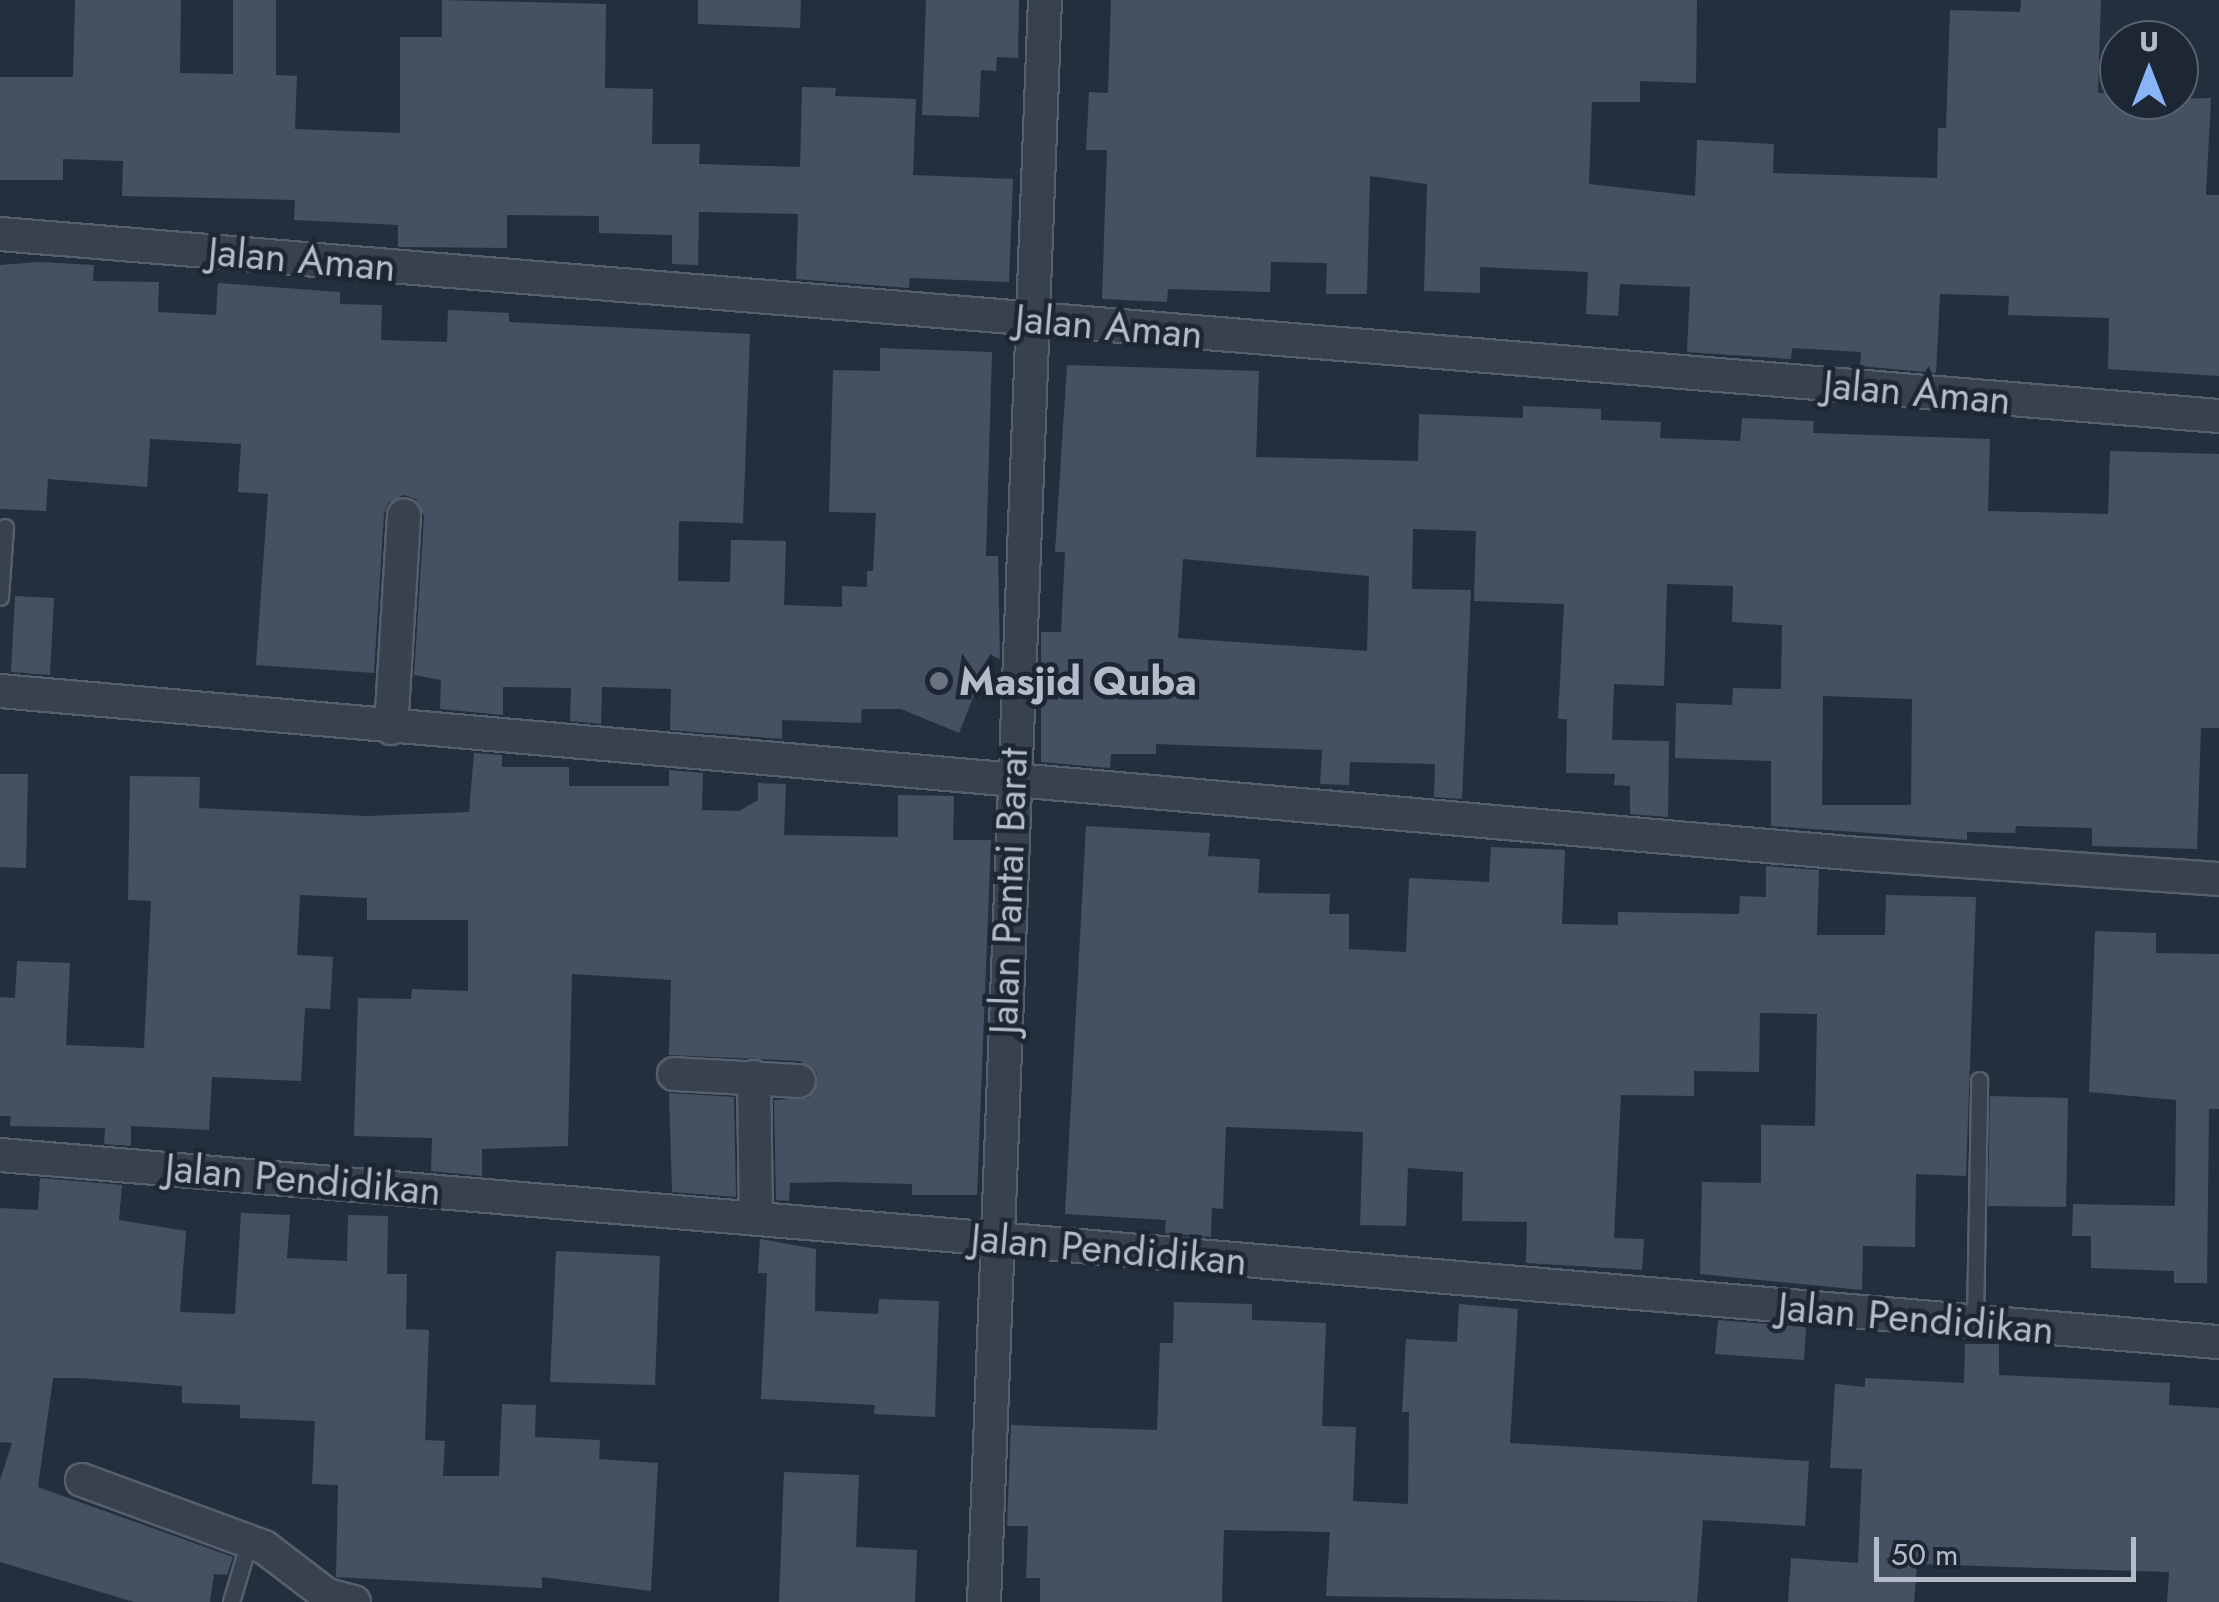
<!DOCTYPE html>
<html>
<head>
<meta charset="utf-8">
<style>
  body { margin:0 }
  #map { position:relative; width:2219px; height:1602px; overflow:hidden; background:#242f3e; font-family:Jost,sans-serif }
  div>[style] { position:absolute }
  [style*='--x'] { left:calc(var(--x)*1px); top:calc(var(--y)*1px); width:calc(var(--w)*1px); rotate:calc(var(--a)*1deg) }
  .building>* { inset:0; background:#455162 }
  .roads { filter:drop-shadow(2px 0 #565f6c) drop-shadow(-2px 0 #565f6c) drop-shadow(0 2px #565f6c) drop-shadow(0 -2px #565f6c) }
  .lane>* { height:15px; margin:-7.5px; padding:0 7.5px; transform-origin:7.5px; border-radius:7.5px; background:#38414e }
  .street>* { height:32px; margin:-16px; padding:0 16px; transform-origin:16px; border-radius:16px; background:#38414e }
  .dots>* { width:28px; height:28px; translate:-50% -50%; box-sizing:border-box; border:5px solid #1d2633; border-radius:50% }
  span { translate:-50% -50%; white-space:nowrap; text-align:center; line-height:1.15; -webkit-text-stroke:9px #1d2633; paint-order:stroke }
  .street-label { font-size:40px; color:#b4bcc9 }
  .poi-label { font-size:40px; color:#b4bcc9; font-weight:700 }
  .left { translate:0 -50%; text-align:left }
  .north { position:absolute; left:2099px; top:20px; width:100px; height:100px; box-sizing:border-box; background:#1d2633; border:2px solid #59626f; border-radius:50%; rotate:0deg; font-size:28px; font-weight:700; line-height:40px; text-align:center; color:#b4bcc9 }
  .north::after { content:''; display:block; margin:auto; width:35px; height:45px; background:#8ab4f8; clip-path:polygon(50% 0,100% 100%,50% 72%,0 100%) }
  .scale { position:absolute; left:1874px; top:1537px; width:262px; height:45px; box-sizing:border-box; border:5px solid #b4bcc9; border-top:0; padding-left:12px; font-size:30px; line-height:35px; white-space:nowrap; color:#b4bcc9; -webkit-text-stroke:8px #1d2633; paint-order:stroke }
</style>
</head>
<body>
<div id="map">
  <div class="building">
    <div style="clip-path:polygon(75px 0,181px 0,180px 73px,233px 74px,233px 0,276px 0,276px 75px,297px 76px,295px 129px,400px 133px,400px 37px,442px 37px,442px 0,606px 4px,605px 88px,653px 89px,652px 144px,700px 144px,699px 164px,800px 167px,802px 87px,836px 88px,835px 96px,916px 99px,913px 175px,1013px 179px,1009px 282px,910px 278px,909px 288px,796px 279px,798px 214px,699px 212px,698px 265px,672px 264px,672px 235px,599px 233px,599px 216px,507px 215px,507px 248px,408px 247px,398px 247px,398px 225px,294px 220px,295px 200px,122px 196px,123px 161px,63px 159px,63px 180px,0 180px,0 77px,73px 77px)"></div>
    <div style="clip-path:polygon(698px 0,801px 0,800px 28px,698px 24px)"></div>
    <div style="clip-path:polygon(926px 0,1019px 0,1018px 58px,997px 57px,996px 71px,981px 70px,979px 117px,922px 115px)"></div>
    <div style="clip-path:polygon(1111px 0,1697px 0,1696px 83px,1640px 81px,1640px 102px,1592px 102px,1589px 184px,1695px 196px,1697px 140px,1774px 144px,1773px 173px,1937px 178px,1938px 128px,1946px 128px,1950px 10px,2020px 12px,2021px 0,2101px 0,2098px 93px,2119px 94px,2119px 100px,2211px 98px,2206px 195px,2219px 195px,2219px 376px,2108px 369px,2109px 318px,2008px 315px,2009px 296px,1940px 294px,1936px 373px,1860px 366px,1861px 352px,1792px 348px,1791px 359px,1687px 352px,1690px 287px,1620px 284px,1618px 316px,1586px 314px,1588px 272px,1480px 267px,1480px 293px,1424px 291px,1427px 184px,1370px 176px,1367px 294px,1326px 294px,1327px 263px,1271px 262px,1270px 292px,1168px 289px,1167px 302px,1102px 299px,1107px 150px,1086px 150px,1089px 92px,1108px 93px)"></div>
    <div style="clip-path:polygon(39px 262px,94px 265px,93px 281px,159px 282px,158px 312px,216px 315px,218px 283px,340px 292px,340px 304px,382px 305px,381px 340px,447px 342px,448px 310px,509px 313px,509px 322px,750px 334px,743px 523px,679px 521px,678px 581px,730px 582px,731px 540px,786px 541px,784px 605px,842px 607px,842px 586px,867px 587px,867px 571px,873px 571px,876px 513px,829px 512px,833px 370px,880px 371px,880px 348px,992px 352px,986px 556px,998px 556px,1000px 659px,990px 655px,959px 733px,901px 709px,862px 709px,861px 723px,782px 720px,782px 739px,670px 730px,671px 689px,602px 687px,601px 724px,570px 721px,571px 688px,503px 687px,503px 715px,440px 709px,441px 680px,414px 675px,424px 516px,416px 499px,404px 495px,388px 503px,384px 514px,374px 673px,256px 665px,268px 494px,238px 492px,241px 444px,150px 439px,147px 487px,48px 479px,46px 511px,0 509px,0 265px)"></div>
    <div style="clip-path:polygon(evenodd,1067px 365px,1259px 371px,1256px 457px,1418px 461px,1419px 414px,1523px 418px,1523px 406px,1601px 409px,1601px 420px,1661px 422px,1660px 438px,1740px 441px,1742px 418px,1814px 421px,1813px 433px,1990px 439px,1988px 511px,2108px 514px,2110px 451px,2219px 454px,2219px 728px,2201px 728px,2197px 849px,2092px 846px,2092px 828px,2016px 826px,2015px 833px,1967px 832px,1967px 840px,1771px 826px,1771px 761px,1675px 758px,1676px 703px,1732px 705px,1733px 688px,1781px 689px,1782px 625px,1732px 622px,1733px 586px,1667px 584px,1664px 686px,1614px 684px,1612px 740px,1669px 741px,1668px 817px,1630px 814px,1630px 786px,1614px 785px,1615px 774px,1566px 773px,1567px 719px,1558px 719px,1564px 604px,1474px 601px,1476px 531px,1413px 529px,1412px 589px,1471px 590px,1462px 799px,1434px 797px,1435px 764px,1350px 762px,1349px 785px,1320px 784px,1322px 750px,1156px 744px,1156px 754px,1111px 754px,1110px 768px,1041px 762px,1041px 632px,1061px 632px,1065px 552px,1055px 552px,1067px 365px,1183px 559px,1369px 576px,1367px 651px,1178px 638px,1183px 559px,1067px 365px,1823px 696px,1912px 699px,1911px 805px,1822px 805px,1823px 696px)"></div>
    <div style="clip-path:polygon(15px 596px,54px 598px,50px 675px,11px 672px)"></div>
    <div style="clip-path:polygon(474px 753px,502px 755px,502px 767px,569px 767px,569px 786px,669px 786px,669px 770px,703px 773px,702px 810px,739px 811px,758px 800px,758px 783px,786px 784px,784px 835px,898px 837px,898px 795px,954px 796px,953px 840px,991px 840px,977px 1195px,912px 1195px,912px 1184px,834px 1182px,790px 1183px,789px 1201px,776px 1200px,774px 1100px,809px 1098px,817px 1073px,800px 1061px,669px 1055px,671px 980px,572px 974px,568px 1146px,482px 1149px,482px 1176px,431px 1171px,432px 1138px,354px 1136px,358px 998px,411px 999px,412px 989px,468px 991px,468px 920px,367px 920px,367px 898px,300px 895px,297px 955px,333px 957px,330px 1009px,305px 1008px,301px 1081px,212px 1077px,209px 1130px,131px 1126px,131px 1146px,104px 1144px,105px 1128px,10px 1126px,11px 1116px,0 1116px,0 997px,15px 998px,17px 961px,70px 963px,66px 1045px,144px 1048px,151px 901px,128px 900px,130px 776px,200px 777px,199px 808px,367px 816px,469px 812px)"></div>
    <div style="clip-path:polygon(0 774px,28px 774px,26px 868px,0 867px)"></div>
    <div style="clip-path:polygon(1086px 826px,1210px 833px,1208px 856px,1260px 859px,1258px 893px,1330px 894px,1329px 914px,1349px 914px,1349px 949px,1406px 952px,1409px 878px,1489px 882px,1491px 847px,1565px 850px,1562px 924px,1618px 925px,1618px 912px,1739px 914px,1740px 896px,1766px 897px,1766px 866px,1819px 870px,1817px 935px,1885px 935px,1886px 895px,1976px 897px,1966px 1176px,1916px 1174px,1915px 1247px,1863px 1246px,1862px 1290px,1700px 1274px,1702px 1182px,1761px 1183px,1761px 1125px,1815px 1126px,1817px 1014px,1760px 1013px,1759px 1072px,1694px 1071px,1694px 1096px,1621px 1095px,1614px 1238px,1644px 1239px,1642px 1270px,1526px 1263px,1527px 1222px,1462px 1221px,1463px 1172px,1408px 1168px,1406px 1226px,1360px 1225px,1363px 1132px,1226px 1127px,1223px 1209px,1212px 1208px,1211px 1237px,1165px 1233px,1166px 1220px,1065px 1214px)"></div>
    <div style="clip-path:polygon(2095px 931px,2156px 933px,2156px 953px,2219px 954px,2219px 1109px,2209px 1109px,2207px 1283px,2174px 1283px,2174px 1271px,2091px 1268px,2091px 1236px,2072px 1236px,2073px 1204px,2175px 1206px,2176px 1100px,2089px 1092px)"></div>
    <div style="clip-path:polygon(669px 1093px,734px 1097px,736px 1197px,672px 1192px)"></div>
    <div style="clip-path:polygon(1990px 1096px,2068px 1098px,2066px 1207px,1988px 1206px)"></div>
    <div style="clip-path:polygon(40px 1178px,122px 1185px,119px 1220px,186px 1231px,180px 1312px,235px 1314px,241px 1213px,290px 1215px,287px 1258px,347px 1261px,348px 1215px,388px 1216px,387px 1274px,407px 1274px,406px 1329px,429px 1330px,425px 1440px,445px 1441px,443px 1476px,499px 1476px,502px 1404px,536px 1405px,535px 1437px,600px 1440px,599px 1459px,658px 1463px,651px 1591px,542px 1577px,542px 1588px,336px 1577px,338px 1485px,312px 1484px,315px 1421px,240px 1418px,240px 1405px,182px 1403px,182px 1386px,80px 1378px,53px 1378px,38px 1487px,233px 1557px,227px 1575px,214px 1574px,210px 1602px,134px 1602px,0 1562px,0 1480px,12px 1443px,0 1442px,0 1208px,38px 1210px)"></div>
    <div style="clip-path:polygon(760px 1239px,816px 1249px,815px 1311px,878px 1314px,879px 1299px,939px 1301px,935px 1417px,874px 1414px,875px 1405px,761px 1399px,767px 1273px,758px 1273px)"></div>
    <div style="clip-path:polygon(556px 1251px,660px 1256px,655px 1385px,550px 1382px)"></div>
    <div style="clip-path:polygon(1174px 1302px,1252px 1304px,1252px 1320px,1326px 1323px,1322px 1426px,1356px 1427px,1353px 1501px,1408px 1504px,1409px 1412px,1402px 1412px,1406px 1339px,1457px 1342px,1459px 1304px,1518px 1309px,1510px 1443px,1809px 1461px,1805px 1526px,1703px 1520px,1697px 1602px,1326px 1596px,1330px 1532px,1224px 1530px,1222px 1602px,1040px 1602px,1040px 1578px,1026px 1578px,1028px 1526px,1007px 1526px,1011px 1425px,1157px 1430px,1160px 1343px,1173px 1343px)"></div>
    <div style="clip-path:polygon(1718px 1320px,1806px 1327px,1804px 1360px,1715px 1354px)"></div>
    <div style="clip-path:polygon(1965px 1344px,1999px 1344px,1999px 1375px,2170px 1383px,2169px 1405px,2219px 1408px,2219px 1602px,2167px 1602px,2169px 1572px,1917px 1564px,1914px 1602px,1788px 1602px,1791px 1558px,1858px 1563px,1862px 1469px,1830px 1468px,1835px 1384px,1865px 1387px,1865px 1378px,1964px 1383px)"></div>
    <div style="clip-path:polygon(784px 1472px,859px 1475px,856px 1547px,917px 1550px,915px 1602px,779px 1602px)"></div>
  </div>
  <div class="roads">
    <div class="lane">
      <div style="--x:0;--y:597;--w:70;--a:-85.9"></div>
      <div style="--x:1975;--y:1321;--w:241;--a:-89"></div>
      <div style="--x:231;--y:1602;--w:56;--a:-73.5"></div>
      <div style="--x:247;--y:1548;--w:8;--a:-135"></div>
    </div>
    <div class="street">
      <div style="--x:0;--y:234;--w:2226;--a:4.69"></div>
      <div style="--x:0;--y:691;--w:1868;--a:5.01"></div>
      <div style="--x:1861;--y:854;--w:359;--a:4"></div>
      <div style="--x:391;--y:728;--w:213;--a:-86.5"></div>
      <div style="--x:674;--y:1074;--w:125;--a:3.2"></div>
      <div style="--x:754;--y:1077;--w:138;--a:89.2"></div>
      <div style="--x:0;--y:1155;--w:2227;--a:4.82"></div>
      <div style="--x:82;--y:1480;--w:194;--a:20.2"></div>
      <div style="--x:264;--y:1547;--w:79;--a:37.3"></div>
      <div style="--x:327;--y:1595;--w:28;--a:15"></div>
      <div style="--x:984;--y:1602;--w:1603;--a:-87.82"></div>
    </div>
  </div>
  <div class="dots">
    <div style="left:939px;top:681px;background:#6b7280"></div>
  </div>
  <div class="street-label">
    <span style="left:302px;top:259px;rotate:5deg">Jalan Aman</span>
    <span style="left:1109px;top:326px;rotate:5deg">Jalan Aman</span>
    <span style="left:1917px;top:392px;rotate:5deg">Jalan Aman</span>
    <span style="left:1008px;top:891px;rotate:-88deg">Jalan Pantai Barat</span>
    <span style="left:303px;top:1179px;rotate:5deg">Jalan Pendidikan</span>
    <span style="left:1109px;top:1249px;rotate:5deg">Jalan Pendidikan</span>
    <span style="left:1916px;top:1318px;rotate:5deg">Jalan Pendidikan</span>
  </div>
  <div class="poi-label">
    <span class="left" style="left:959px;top:681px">Masjid Quba</span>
  </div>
  <div class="north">U</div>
  <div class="scale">50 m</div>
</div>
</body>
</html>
